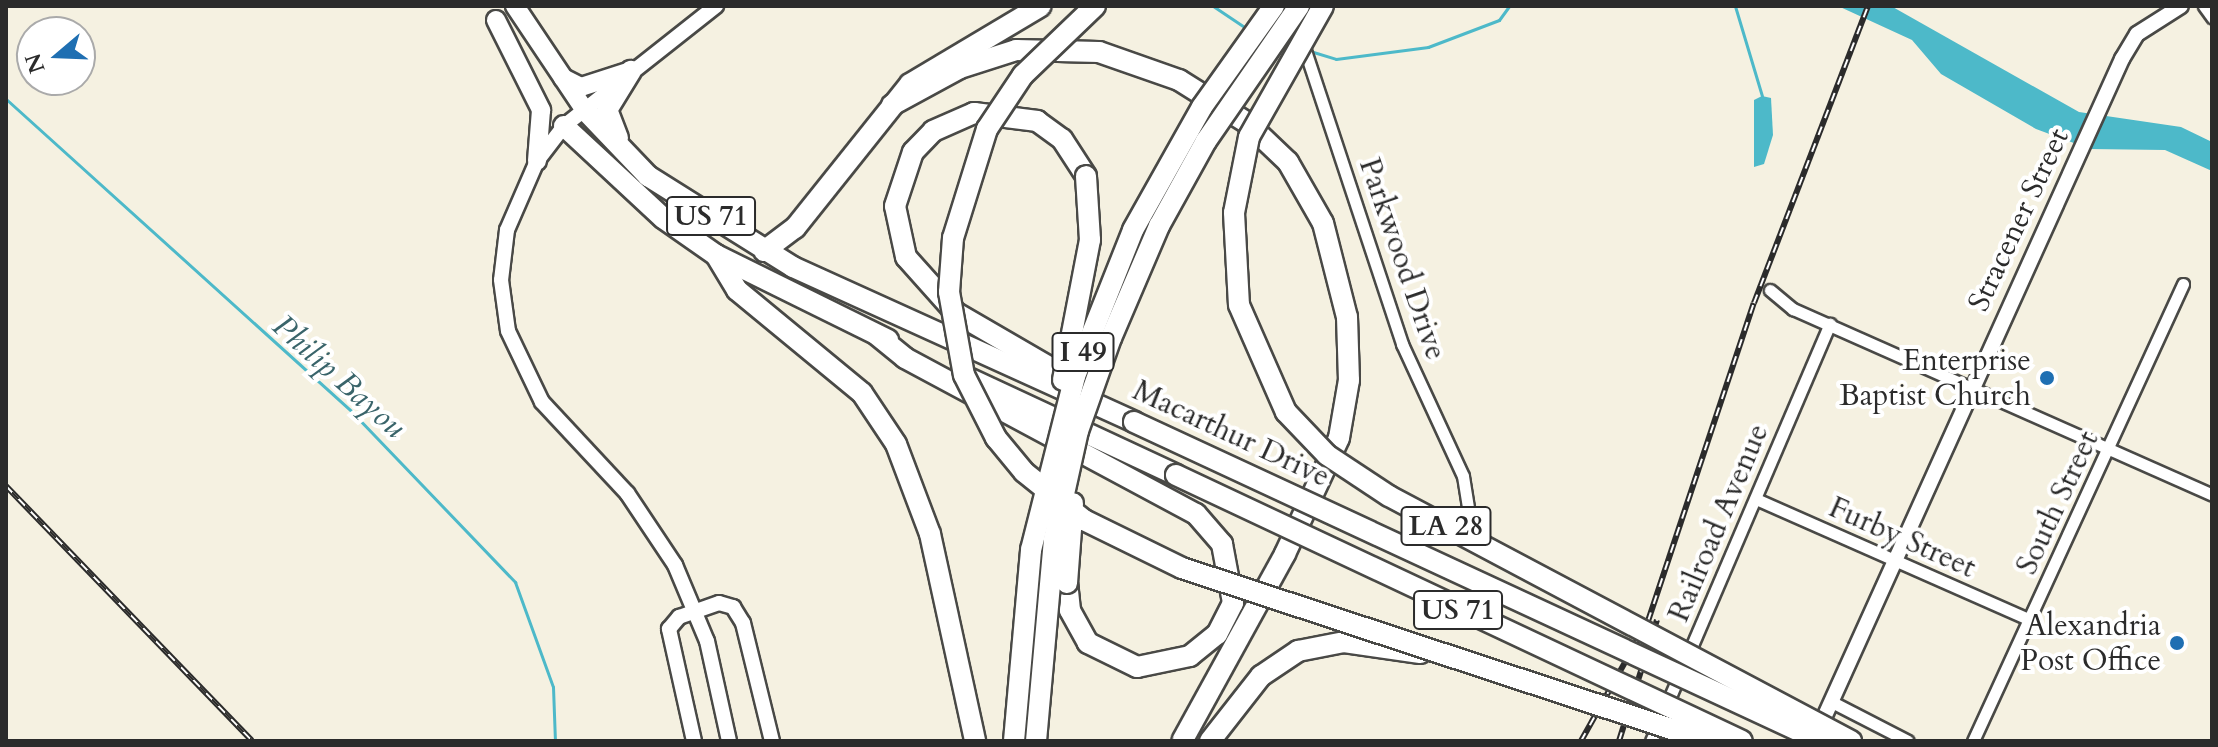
<!DOCTYPE html>
<html>
<head>
<meta charset="utf-8">
<style>
  body { margin:0 }
  #map { position:relative; width:2218px; height:747px; overflow:hidden; background:#f5f1e1; font-family:Cardo,serif }
  div>[style] { position:absolute }
  [style*='--x'] { left:calc(var(--x)*1px); top:calc(var(--y)*1px); width:calc(var(--w)*1px); rotate:calc(var(--a)*1deg) }
  .water>* { inset:0; background:#4db9c9 }
  .stream>* { height:3px; margin:-1.5px; padding:0 1.5px; transform-origin:1.5px; border-radius:1.5px; background:#4db9c9 }
  .roads { filter:drop-shadow(2px 0 #494946) drop-shadow(-2px 0 #494946) drop-shadow(0 2px #494946) drop-shadow(0 -2px #494946) }
  .minor>* { height:11px; margin:-5.5px; padding:0 5.5px; transform-origin:5.5px; border-radius:5.5px; background:#fff }
  .tertiary>* { height:14px; margin:-7px; padding:0 7px; transform-origin:7px; border-radius:7px; background:#fff }
  .secondary>* { height:14px; margin:-7px; padding:0 7px; transform-origin:7px; border-radius:7px; background:#fff }
  .trunk>* { height:18px; margin:-9px; padding:0 9px; transform-origin:9px; border-radius:9px; background:#fff }
  .motorway>* { height:20px; margin:-10px; padding:0 10px; transform-origin:10px; border-radius:10px; background:#fff }
  .rail>* { height:6px; margin-top:-3px; transform-origin:0; background:repeating-linear-gradient(90deg,#fff 0 9px,#2b2b2b 0 18px); box-sizing:border-box; border-block:2px solid #2b2b2b }
  .bridges { filter:drop-shadow(2px 0 #494946) drop-shadow(-2px 0 #494946) drop-shadow(0 2px #494946) drop-shadow(0 -2px #494946) }
  .motorway-bridge>* { height:20px; margin:-10px; padding:0 10px; transform-origin:10px; border-radius:10px; background:#fff }
  .dots>* { width:22px; height:22px; translate:-50% -50%; box-sizing:border-box; border:4px solid #fff; border-radius:50% }
  span { translate:-50% -50%; white-space:nowrap; text-align:center; line-height:1.15; -webkit-text-stroke:8px #fff; paint-order:stroke }
  .shield-label span { padding:2px 6px; background:#fff; border:2px solid; border-radius:6px; -webkit-text-stroke-width:0 }
  .shield-label { font-size:28px; color:#2b2b2b; font-weight:700 }
  .street-label { font-size:30px; color:#2b2b2b }
  .poi-label { font-size:30px; color:#2b2b2b }
  .right { translate:-100% -50%; text-align:right }
  .water-label { font-size:32px; color:#39646a; font-style:italic }
  .frame { position:absolute; inset:0; border:8px solid #2b2b2b; pointer-events:none }
  .north { position:absolute; left:16px; top:16px; width:80px; height:80px; box-sizing:border-box; background:#fff; border:2px solid #aaa; border-radius:50%; rotate:251deg; font-size:22px; font-weight:700; line-height:32px; text-align:center; color:#2b2b2b }
  .north::after { content:''; display:block; margin:auto; width:28px; height:36px; background:#1f6fb2; clip-path:polygon(50% 0,100% 100%,50% 72%,0 100%) }
</style>
</head>
<body>
<div id="map">
  <div class="water">
    <div style="clip-path:polygon(1838px 6px,1891px 6px,2079px 112px,2181px 127px,2212px 142px,2212px 171px,2165px 150px,2090px 149px,2036px 129px,1941px 74px,1912px 40px)"></div>
    <div style="clip-path:polygon(1762px 96px,1771px 98px,1773px 135px,1764px 164px,1754px 167px,1754px 100px)"></div>
  </div>
  <div class="stream">
    <div style="--x:1213;--y:6;--w:40;--a:34"></div>
    <div style="--x:1735;--y:6;--w:94;--a:73.3"></div>
    <div style="--x:1310;--y:51;--w:27;--a:17"></div>
    <div style="--x:1336;--y:59;--w:93;--a:-7.4"></div>
    <div style="--x:1428;--y:47;--w:76;--a:-20.8"></div>
    <div style="--x:1499;--y:20;--w:17;--a:-54"></div>
    <div style="--x:6;--y:99;--w:467;--a:42.1"></div>
    <div style="--x:352;--y:412;--w:236;--a:46.2"></div>
    <div style="--x:515;--y:582;--w:112;--a:70.1"></div>
    <div style="--x:553;--y:687;--w:54;--a:87.9"></div>
  </div>
  <div class="roads">
    <div class="minor">
      <div style="--x:2204;--y:6;--w:14;--a:54"></div>
      <div style="--x:1293;--y:14;--w:348;--a:71.7"></div>
      <div style="--x:1402;--y:344;--w:145;--a:65.2"></div>
      <div style="--x:1463;--y:476;--w:51;--a:80.9"></div>
      <div style="--x:1770;--y:290;--w:30;--a:40"></div>
      <div style="--x:1793;--y:309;--w:458;--a:23.9"></div>
      <div style="--x:1756;--y:499;--w:300;--a:23.8"></div>
      <div style="--x:1832;--y:702;--w:85;--a:27.2"></div>
      <div style="--x:1651;--y:741;--w:454;--a:-66.8"></div>
      <div style="--x:1973;--y:741;--w:503;--a:-65.32"></div>
    </div>
    <div class="tertiary">
      <div style="--x:564;--y:126;--w:44;--a:127.6"></div>
      <div style="--x:537;--y:161;--w:75;--a:113.5"></div>
      <div style="--x:507;--y:230;--w:50;--a:96.8"></div>
      <div style="--x:501;--y:280;--w:51;--a:82.2"></div>
      <div style="--x:508;--y:331;--w:79;--a:64.4"></div>
      <div style="--x:542;--y:402;--w:125;--a:47"></div>
      <div style="--x:627;--y:493;--w:87;--a:56.3"></div>
      <div style="--x:675;--y:565;--w:82;--a:67.2"></div>
      <div style="--x:707;--y:641;--w:102;--a:77.6"></div>
      <div style="--x:1818;--y:731;--w:738;--a:-65.66"></div>
      <div style="--x:2122;--y:59;--w:29;--a:-59"></div>
      <div style="--x:2137;--y:34;--w:52;--a:-32.5"></div>
      <div style="--x:694;--y:741;--w:115;--a:-102.6"></div>
      <div style="--x:669;--y:629;--w:16;--a:-50"></div>
      <div style="--x:679;--y:617;--w:42;--a:-19.3"></div>
      <div style="--x:719;--y:603;--w:15;--a:16"></div>
      <div style="--x:733;--y:607;--w:19;--a:58"></div>
      <div style="--x:743;--y:623;--w:122;--a:76.2"></div>
    </div>
    <div class="secondary">
      <div style="--x:564;--y:126;--w:194;--a:-38.3"></div>
    </div>
    <div class="trunk">
      <div style="--x:515;--y:6;--w:124;--a:56.2"></div>
      <div style="--x:496;--y:20;--w:101;--a:63.4"></div>
      <div style="--x:541;--y:110;--w:51;--a:94.5"></div>
      <div style="--x:563;--y:78;--w:20;--a:27"></div>
      <div style="--x:581;--y:87;--w:52;--a:-17.7"></div>
    </div>
    <div class="motorway">
      <div style="--x:892;--y:105;--w:77;--a:-28.6"></div>
      <div style="--x:960;--y:68;--w:59;--a:-17.8"></div>
      <div style="--x:1016;--y:50;--w:83;--a:1.4"></div>
      <div style="--x:1099;--y:52;--w:85;--a:19.3"></div>
      <div style="--x:1179;--y:80;--w:79;--a:32.1"></div>
      <div style="--x:1246;--y:122;--w:58;--a:43.6"></div>
      <div style="--x:1288;--y:162;--w:70;--a:60.2"></div>
      <div style="--x:1323;--y:223;--w:97;--a:75.7"></div>
      <div style="--x:1347;--y:317;--w:63;--a:88.2"></div>
      <div style="--x:1349;--y:380;--w:59;--a:99.8"></div>
      <div style="--x:1339;--y:438;--w:128;--a:115"></div>
      <div style="--x:1285;--y:554;--w:213;--a:118.8"></div>
      <div style="--x:584;--y:109;--w:93;--a:46.3"></div>
      <div style="--x:648;--y:176;--w:171;--a:32.1"></div>
      <div style="--x:793;--y:267;--w:375;--a:24.4"></div>
      <div style="--x:564;--y:126;--w:135;--a:42.9"></div>
      <div style="--x:663;--y:218;--w:65;--a:34.9"></div>
      <div style="--x:716;--y:255;--w:192;--a:26.3"></div>
      <div style="--x:618;--y:138;--w:30;--a:-111"></div>
      <div style="--x:607;--y:110;--w:46;--a:-58.4"></div>
      <div style="--x:764;--y:251;--w:39;--a:-37"></div>
      <div style="--x:795;--y:228;--w:184;--a:-51.4"></div>
      <div style="--x:910;--y:84;--w:152;--a:-30.8"></div>
      <div style="--x:716;--y:255;--w:41;--a:59"></div>
      <div style="--x:737;--y:290;--w:162;--a:39.5"></div>
      <div style="--x:862;--y:393;--w:61;--a:56.3"></div>
      <div style="--x:896;--y:444;--w:96;--a:69.3"></div>
      <div style="--x:930;--y:534;--w:212;--a:77.7"></div>
      <div style="--x:877;--y:335;--w:36;--a:39"></div>
      <div style="--x:905;--y:358;--w:330;--a:28.2"></div>
      <div style="--x:1196;--y:514;--w:40;--a:49"></div>
      <div style="--x:1222;--y:544;--w:60;--a:79.4"></div>
      <div style="--x:1233;--y:603;--w:35;--a:117"></div>
      <div style="--x:1217;--y:634;--w:35;--a:141"></div>
      <div style="--x:1190;--y:656;--w:54;--a:168.3"></div>
      <div style="--x:1137;--y:667;--w:55;--a:-153.9"></div>
      <div style="--x:1088;--y:643;--w:38;--a:-119"></div>
      <div style="--x:1070;--y:610;--w:27;--a:-96"></div>
      <div style="--x:964;--y:376;--w:234;--a:25"></div>
      <div style="--x:1073;--y:381;--w:135;--a:-149.8"></div>
      <div style="--x:956;--y:313;--w:75;--a:-131.8"></div>
      <div style="--x:906;--y:257;--w:52;--a:-102.2"></div>
      <div style="--x:895;--y:206;--w:57;--a:-71.6"></div>
      <div style="--x:913;--y:152;--w:29;--a:-46"></div>
      <div style="--x:933;--y:131;--w:45;--a:-23.7"></div>
      <div style="--x:974;--y:113;--w:64;--a:7.2"></div>
      <div style="--x:1037;--y:121;--w:31;--a:36"></div>
      <div style="--x:1062;--y:139;--w:44;--a:57"></div>
      <div style="--x:1210;--y:741;--w:83;--a:-51.9"></div>
      <div style="--x:1261;--y:676;--w:45;--a:-34"></div>
      <div style="--x:1298;--y:651;--w:47;--a:-11.1"></div>
      <div style="--x:1344;--y:642;--w:77;--a:8.2"></div>
    </div>
  </div>
  <div class="rail">
    <div style="--x:6;--y:486;--w:354;--a:46"></div>
    <div style="--x:1581;--y:741;--w:137;--a:-60.8"></div>
    <div style="--x:1648;--y:621;--w:335;--a:-71.6"></div>
    <div style="--x:1754;--y:303;--w:318;--a:-69"></div>
    <div style="--x:1619;--y:741;--w:127;--a:-72.6"></div>
  </div>
  <div class="bridges">
    <div class="motorway-bridge">
      <div style="--x:1095;--y:6;--w:100;--a:136.2"></div>
      <div style="--x:1023;--y:75;--w:65;--a:123.7"></div>
      <div style="--x:987;--y:129;--w:114;--a:107.3"></div>
      <div style="--x:953;--y:238;--w:54;--a:94.2"></div>
      <div style="--x:949;--y:292;--w:84;--a:79.8"></div>
      <div style="--x:964;--y:375;--w:71;--a:63.1"></div>
      <div style="--x:996;--y:438;--w:44;--a:50.5"></div>
      <div style="--x:1024;--y:472;--w:77;--a:38.7"></div>
      <div style="--x:1084;--y:520;--w:109;--a:26.1"></div>
      <div style="--x:1182;--y:568;--w:554;--a:18.21"></div>
      <div style="--x:1323;--y:6;--w:150;--a:119.5"></div>
      <div style="--x:1249;--y:137;--w:77;--a:101.2"></div>
      <div style="--x:1234;--y:213;--w:92;--a:86.9"></div>
      <div style="--x:1239;--y:305;--w:117;--a:66.3"></div>
      <div style="--x:1286;--y:412;--w:59;--a:46.4"></div>
      <div style="--x:1327;--y:455;--w:74;--a:33.5"></div>
      <div style="--x:1389;--y:496;--w:523;--a:27.94"></div>
      <div style="--x:1063;--y:380;--w:143;--a:-79.1"></div>
      <div style="--x:1090;--y:240;--w:64;--a:-93.6"></div>
      <div style="--x:1134;--y:422;--w:757;--a:24.91"></div>
      <div style="--x:1176;--y:475;--w:625;--a:25.17"></div>
      <div style="--x:1067;--y:583;--w:80;--a:-85.7"></div>
      <div style="--x:1014;--y:741;--w:192;--a:-84.9"></div>
      <div style="--x:1031;--y:550;--w:179;--a:-75.8"></div>
      <div style="--x:1075;--y:376;--w:157;--a:-68.3"></div>
      <div style="--x:1133;--y:230;--w:141;--a:-60.7"></div>
      <div style="--x:1202;--y:107;--w:124;--a:-54.5"></div>
      <div style="--x:1036;--y:741;--w:203;--a:-84.9"></div>
      <div style="--x:1054;--y:539;--w:111;--a:-77.5"></div>
      <div style="--x:1078;--y:431;--w:99;--a:-70.5"></div>
      <div style="--x:1111;--y:338;--w:122;--a:-66.8"></div>
      <div style="--x:1159;--y:226;--w:97;--a:-61.1"></div>
      <div style="--x:1206;--y:141;--w:164;--a:-55.4"></div>
    </div>
  </div>
  <div class="dots">
    <div style="left:2047px;top:378px;background:#1f6fb2"></div>
    <div style="left:2177px;top:643px;background:#1f6fb2"></div>
  </div>
  <div class="shield-label">
    <span style="left:711px;top:216px">US 71</span>
    <span style="left:1083px;top:352px">I 49</span>
    <span style="left:1446px;top:526px">LA 28</span>
    <span style="left:1458px;top:610px">US 71</span>
  </div>
  <div class="street-label">
    <span style="left:2019px;top:220px;rotate:-65deg">Stracener Street</span>
    <span style="left:1402px;top:259px;rotate:71deg">Parkwood Drive</span>
    <span style="left:1231px;top:434px;rotate:25deg">Macarthur Drive</span>
    <span style="left:2058px;top:503px;rotate:-65deg">South Street</span>
    <span style="left:1719px;top:523px;rotate:-67deg">Railroad Avenue</span>
    <span style="left:1902px;top:538px;rotate:24deg">Furby Street</span>
  </div>
  <div class="poi-label">
    <span class="right" style="left:2031px;top:378px">Enterprise<br>Baptist Church</span>
    <span class="right" style="left:2161px;top:643px">Alexandria<br>Post Office</span>
  </div>
  <div class="water-label">
    <span style="left:339px;top:377px;rotate:42deg">Philip Bayou</span>
  </div>
  <div class="frame"></div>
  <div class="north">N</div>
</div>
</body>
</html>
